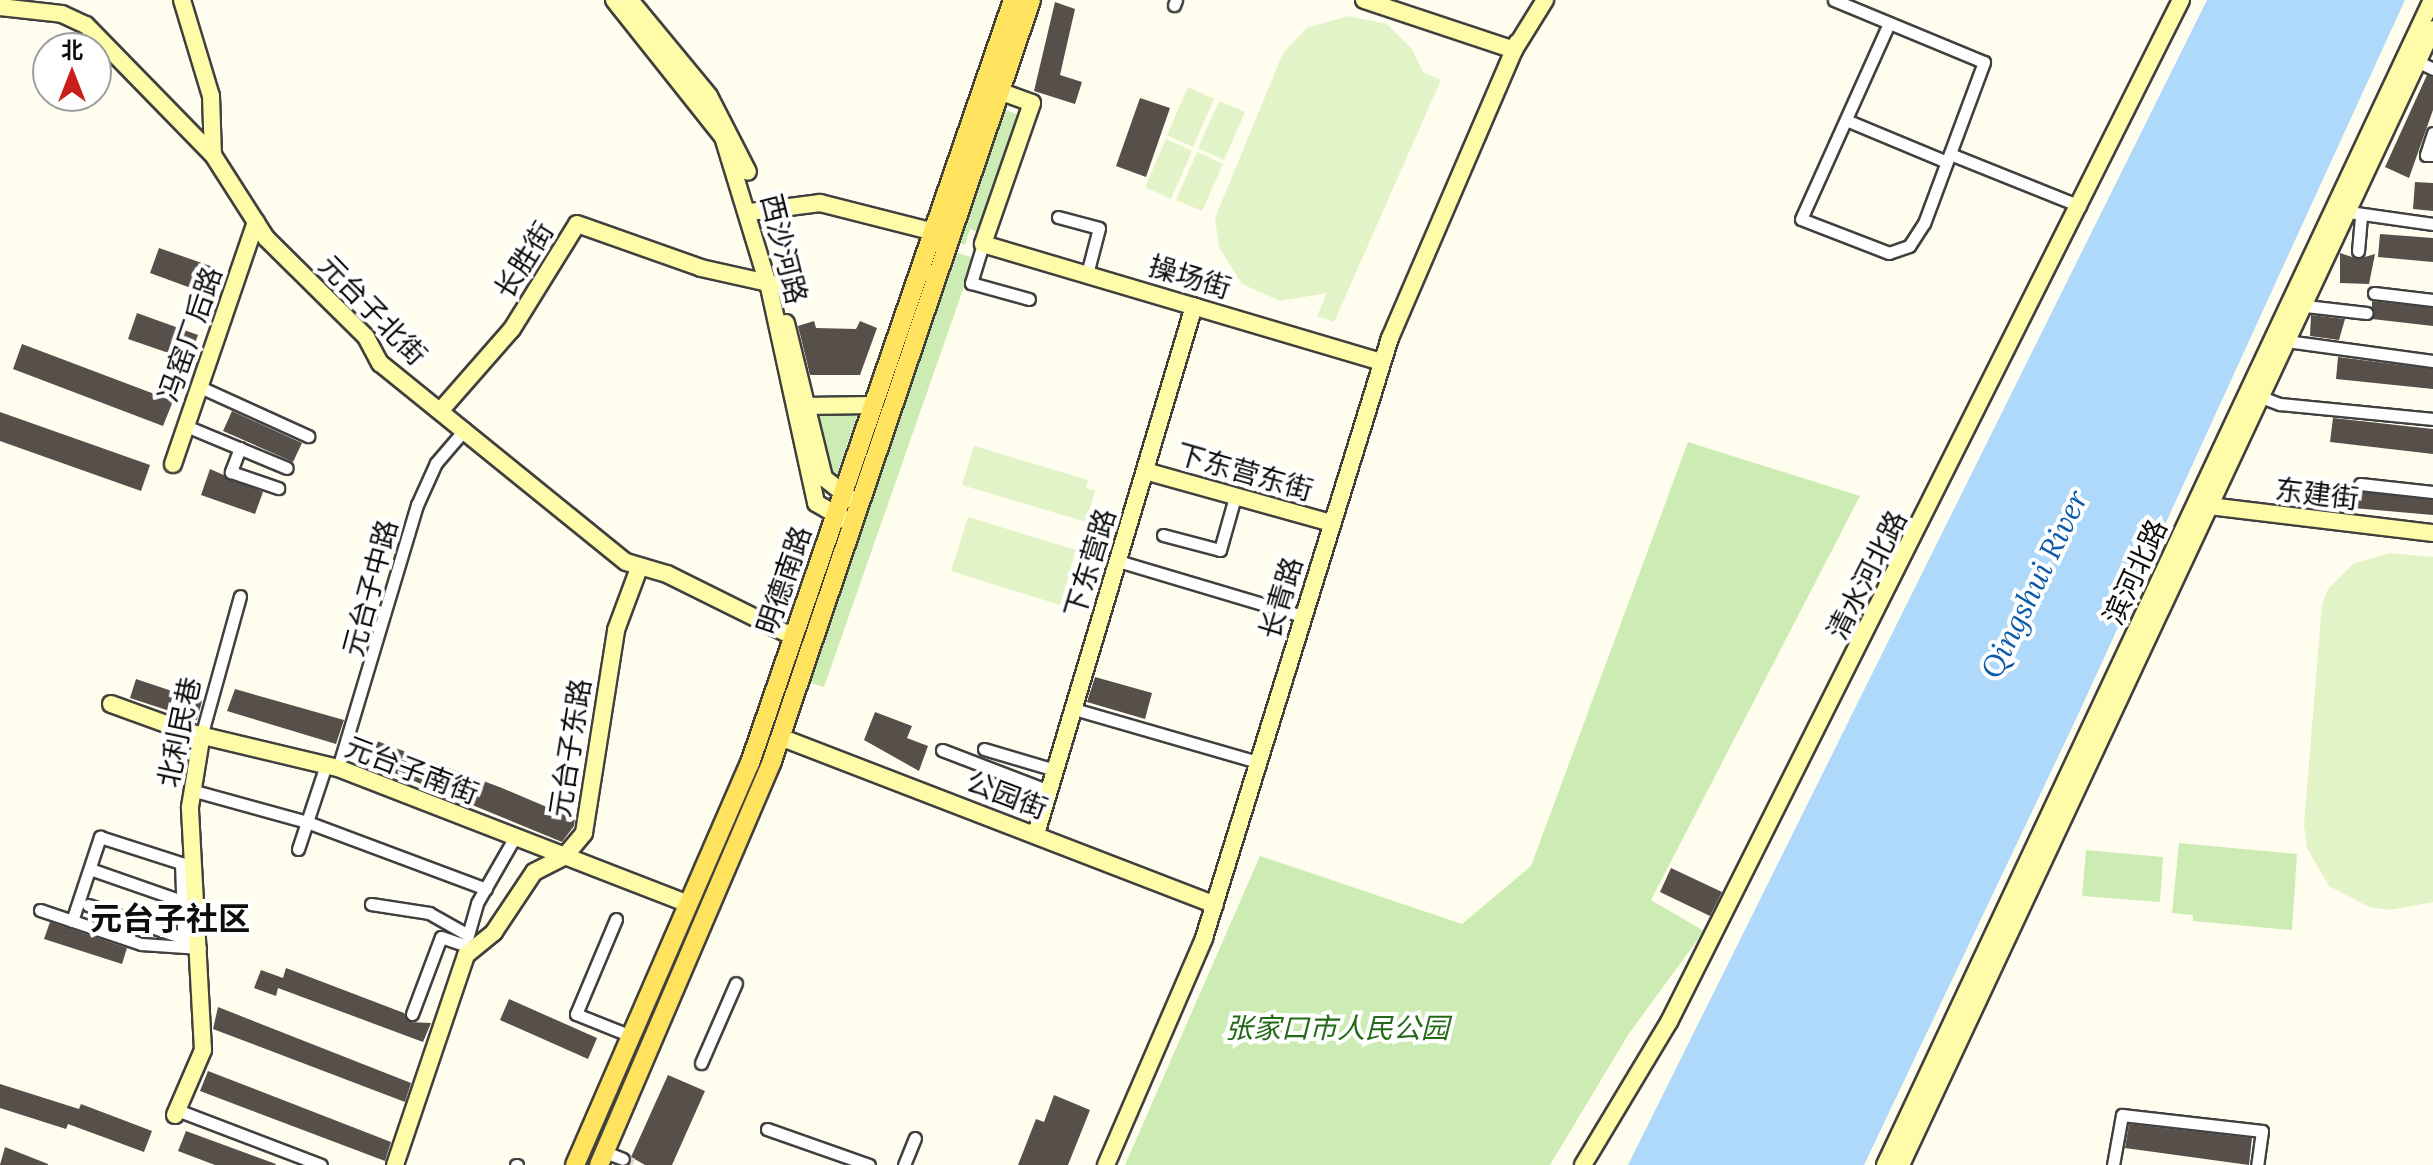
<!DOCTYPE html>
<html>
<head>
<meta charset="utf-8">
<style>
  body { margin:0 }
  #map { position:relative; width:2433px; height:1165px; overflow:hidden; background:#fffdee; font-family:Lora,"Noto Sans SC",serif }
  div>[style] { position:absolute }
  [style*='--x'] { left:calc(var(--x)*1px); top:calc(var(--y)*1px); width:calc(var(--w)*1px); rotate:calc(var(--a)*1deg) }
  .green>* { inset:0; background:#cdecb4 }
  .pitch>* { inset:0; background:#e1f3c7 }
  .water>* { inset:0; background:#aed9fb }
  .building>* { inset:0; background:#574f49 }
  .street-tunnel>* { height:11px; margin-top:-5.5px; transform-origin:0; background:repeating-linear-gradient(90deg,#dbd9cc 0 11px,transparent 0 16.5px) }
  .roads { filter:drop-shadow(2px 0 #404040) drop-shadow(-2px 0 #404040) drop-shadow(0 2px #404040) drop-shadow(0 -2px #404040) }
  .street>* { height:11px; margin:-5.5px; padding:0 5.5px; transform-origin:5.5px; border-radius:5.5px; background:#fff }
  .secondary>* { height:16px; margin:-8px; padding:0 8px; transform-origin:8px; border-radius:8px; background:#fffca9 }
  .primary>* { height:18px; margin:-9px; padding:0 9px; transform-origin:9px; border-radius:9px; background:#ffe35e }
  span { translate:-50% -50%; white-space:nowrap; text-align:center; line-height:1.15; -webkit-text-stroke:8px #fff; paint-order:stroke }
  .street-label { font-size:28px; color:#0d0d0d }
  .park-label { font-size:28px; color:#246a19; font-style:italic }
  .water-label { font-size:30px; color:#0d5aa8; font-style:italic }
  .quarter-label { font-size:32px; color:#0d0d0d; font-weight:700 }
  .north { position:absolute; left:32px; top:32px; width:80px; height:80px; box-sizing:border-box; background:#fff; border:2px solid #9e9e9e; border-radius:50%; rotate:0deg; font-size:22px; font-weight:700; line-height:32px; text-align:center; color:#0d0d0d }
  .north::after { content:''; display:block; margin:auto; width:28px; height:36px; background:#c81f1b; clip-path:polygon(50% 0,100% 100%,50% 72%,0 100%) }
</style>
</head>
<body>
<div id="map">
  <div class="green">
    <div style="clip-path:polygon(1001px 108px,1018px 115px,980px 233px,970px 229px,965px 245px,959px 243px)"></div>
    <div style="clip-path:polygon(955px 252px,974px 258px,824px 687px,808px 682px)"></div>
    <div style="clip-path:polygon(817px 416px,857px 416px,837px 474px,830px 475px)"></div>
    <div style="clip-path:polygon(1688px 442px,1860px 496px,1651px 900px,1704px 931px,1628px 1035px,1550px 1165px,1125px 1165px,1260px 856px,1462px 924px,1531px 866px)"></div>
    <div style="clip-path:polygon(2179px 843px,2297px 854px,2292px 930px,2193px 921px,2193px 915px,2172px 913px)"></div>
    <div style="clip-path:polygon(2086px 850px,2163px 857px,2160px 902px,2082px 896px)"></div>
  </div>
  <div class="pitch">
    <div style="clip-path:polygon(1348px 16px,1387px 24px,1412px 49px,1423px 72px,1441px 80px,1334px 322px,1317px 316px,1327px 293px,1280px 301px,1242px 284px,1219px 247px,1215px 218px,1283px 53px,1307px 28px)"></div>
    <div style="clip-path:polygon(1188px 87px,1214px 99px,1193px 147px,1167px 135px)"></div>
    <div style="clip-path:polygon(1219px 101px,1245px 112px,1224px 160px,1198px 148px)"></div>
    <div style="clip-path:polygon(1166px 139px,1192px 151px,1171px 199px,1145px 187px)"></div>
    <div style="clip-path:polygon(1197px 152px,1223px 164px,1202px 211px,1176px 200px)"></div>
    <div style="clip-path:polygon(974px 446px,1088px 480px,1086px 488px,1095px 491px,1086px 522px,962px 485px)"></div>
    <div style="clip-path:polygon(968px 517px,1076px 550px,1060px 605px,951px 571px)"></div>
    <div style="clip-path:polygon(2390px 553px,2433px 557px,2433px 902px,2390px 910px,2369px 907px,2329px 886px,2307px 848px,2304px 825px,2322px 604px,2328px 589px,2353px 564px)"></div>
  </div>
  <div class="water">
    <div style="clip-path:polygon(2207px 0,2405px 0,2077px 717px,1864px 1165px,1628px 1165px)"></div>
  </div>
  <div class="building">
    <div style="clip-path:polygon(1055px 2px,1075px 9px,1060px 75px,1082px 82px,1075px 104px,1034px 91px)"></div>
    <div style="clip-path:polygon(2427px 75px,2433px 77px,2433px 110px,2409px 178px,2385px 167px)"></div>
    <div style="clip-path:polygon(1140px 98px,1170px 108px,1146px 177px,1116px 166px)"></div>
    <div style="clip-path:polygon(2415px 182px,2433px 183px,2433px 211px,2413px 209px)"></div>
    <div style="clip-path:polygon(2380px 234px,2433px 238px,2433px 262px,2378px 257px)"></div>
    <div style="clip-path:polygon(159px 248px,219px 269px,210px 295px,150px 273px)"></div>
    <div style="clip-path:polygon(2340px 253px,2358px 259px,2375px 254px,2369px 284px,2340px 283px)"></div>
    <div style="clip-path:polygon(2372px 301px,2433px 308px,2433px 326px,2372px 319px)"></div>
    <div style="clip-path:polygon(137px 313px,198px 335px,189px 360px,128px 339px)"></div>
    <div style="clip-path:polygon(2311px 315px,2345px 319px,2339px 340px,2310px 336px)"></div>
    <div style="clip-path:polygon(814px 321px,816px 328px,856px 329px,860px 321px,877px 328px,860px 375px,810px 375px,798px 326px)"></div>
    <div style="clip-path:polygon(22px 344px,173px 401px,163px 426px,13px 369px)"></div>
    <div style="clip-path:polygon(2338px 357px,2433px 369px,2433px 389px,2336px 379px)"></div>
    <div style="clip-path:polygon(232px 411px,302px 443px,293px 462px,223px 431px)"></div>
    <div style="clip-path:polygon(0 412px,150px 465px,141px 491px,0 441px)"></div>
    <div style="clip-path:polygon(2333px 418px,2433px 429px,2433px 454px,2330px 442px)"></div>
    <div style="clip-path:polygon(210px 469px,263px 492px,255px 514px,201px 495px)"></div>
    <div style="clip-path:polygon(2355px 491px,2433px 500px,2433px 515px,2353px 508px)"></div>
    <div style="clip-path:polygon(1095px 677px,1152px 693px,1145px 719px,1087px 702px)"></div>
    <div style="clip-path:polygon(136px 679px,202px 701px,197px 720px,130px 698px)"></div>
    <div style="clip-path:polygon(235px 689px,344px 720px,336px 744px,227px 711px)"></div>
    <div style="clip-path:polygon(875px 712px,912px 726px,907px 738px,928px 746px,919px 771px,864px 740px)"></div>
    <div style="clip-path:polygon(361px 735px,502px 788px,575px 819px,574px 826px,562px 842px,353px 756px)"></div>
    <div style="clip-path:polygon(1671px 868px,1722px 892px,1710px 916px,1660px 892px)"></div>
    <div style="clip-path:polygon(50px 922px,127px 948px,122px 964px,44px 939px)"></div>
    <div style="clip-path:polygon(286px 968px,404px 1013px,410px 1022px,431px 1023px,423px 1042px,278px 988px,276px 996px,254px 988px,261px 970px,283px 978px)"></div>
    <div style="clip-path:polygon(509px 999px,597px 1038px,588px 1059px,500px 1020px)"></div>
    <div style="clip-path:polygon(218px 1007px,411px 1083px,405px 1102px,213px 1029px)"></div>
    <div style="clip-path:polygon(208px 1071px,391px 1142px,385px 1161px,200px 1091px)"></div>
    <div style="clip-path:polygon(668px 1075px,705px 1091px,672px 1165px,645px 1165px,631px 1157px)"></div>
    <div style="clip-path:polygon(0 1084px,79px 1109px,81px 1104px,152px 1131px,144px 1152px,68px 1124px,66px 1129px,0 1108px)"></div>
    <div style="clip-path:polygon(1054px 1095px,1090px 1110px,1068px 1165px,1018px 1165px,1036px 1119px,1044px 1122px)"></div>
    <div style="clip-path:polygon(2129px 1124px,2252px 1138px,2249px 1165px,2125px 1148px)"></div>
    <div style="clip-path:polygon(186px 1131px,276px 1164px,275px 1165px,215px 1165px,178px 1151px)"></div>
    <div style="clip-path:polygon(5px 1147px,48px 1164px,48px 1165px,0 1165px)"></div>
  </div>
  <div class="street-tunnel">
    <div style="--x:623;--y:1159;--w:15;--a:23"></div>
  </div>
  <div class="roads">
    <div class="street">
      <div style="--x:1834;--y:0;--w:162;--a:22.5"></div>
      <div style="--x:1984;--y:62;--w:172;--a:110.4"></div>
      <div style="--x:1924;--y:223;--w:27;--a:123"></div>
      <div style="--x:1909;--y:246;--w:21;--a:161"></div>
      <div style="--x:1889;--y:253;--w:94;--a:-158.9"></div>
      <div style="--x:1801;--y:219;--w:215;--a:-65.8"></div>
      <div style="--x:1174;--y:5;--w:5;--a:-68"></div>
      <div style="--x:2412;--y:59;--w:23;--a:25"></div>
      <div style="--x:1846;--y:120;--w:109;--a:22.6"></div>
      <div style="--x:2433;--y:133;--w:23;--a:108"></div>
      <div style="--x:2426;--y:155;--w:7;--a:0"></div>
      <div style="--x:1950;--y:154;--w:140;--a:21.8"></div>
      <div style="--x:2342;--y:211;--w:92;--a:8.1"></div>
      <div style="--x:1058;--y:217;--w:42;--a:15"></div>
      <div style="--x:1099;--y:228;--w:48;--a:104.6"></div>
      <div style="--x:983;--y:244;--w:41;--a:107.1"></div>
      <div style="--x:971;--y:283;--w:60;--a:15.4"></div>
      <div style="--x:2358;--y:251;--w:36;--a:-85"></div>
      <div style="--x:2374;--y:293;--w:59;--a:6.8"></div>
      <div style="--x:2297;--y:305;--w:70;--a:6.5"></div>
      <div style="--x:2279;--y:340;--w:155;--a:7.8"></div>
      <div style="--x:200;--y:387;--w:119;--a:24.4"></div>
      <div style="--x:2256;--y:395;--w:26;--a:21"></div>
      <div style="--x:2280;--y:404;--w:154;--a:5.6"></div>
      <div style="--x:186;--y:426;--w:109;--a:22.6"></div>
      <div style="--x:240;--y:448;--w:26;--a:111"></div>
      <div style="--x:231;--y:472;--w:50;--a:18.8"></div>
      <div style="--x:2360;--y:484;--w:73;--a:6.3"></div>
      <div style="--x:1163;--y:535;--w:59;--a:14.7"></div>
      <div style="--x:1220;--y:550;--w:55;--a:-74.2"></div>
      <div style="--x:1118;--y:561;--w:193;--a:16.6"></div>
      <div style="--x:1074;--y:709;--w:191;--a:16.1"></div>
      <div style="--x:202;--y:733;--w:142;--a:-74.5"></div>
      <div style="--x:984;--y:749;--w:74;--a:16.5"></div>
      <div style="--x:942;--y:750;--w:115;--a:21"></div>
      <div style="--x:338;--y:768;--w:275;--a:-73.3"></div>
      <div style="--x:417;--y:505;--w:46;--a:-65.7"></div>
      <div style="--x:436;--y:463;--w:45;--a:-49.5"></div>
      <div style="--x:191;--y:790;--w:120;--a:15.4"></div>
      <div style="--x:307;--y:822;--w:191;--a:20.5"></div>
      <div style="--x:298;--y:849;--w:89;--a:-71.6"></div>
      <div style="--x:90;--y:869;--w:97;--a:19.2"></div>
      <div style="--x:182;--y:901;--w:37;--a:88"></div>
      <div style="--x:371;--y:904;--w:59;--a:8.8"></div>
      <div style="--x:429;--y:913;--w:45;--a:29.4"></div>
      <div style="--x:468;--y:935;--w:33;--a:-74"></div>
      <div style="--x:477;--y:903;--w:76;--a:-60.1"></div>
      <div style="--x:88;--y:905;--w:104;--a:19.1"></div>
      <div style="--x:40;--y:910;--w:107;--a:18.6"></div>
      <div style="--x:141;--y:944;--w:59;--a:3.9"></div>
      <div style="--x:616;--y:919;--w:103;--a:112.8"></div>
      <div style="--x:576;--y:1014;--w:59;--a:21.8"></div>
      <div style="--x:72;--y:921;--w:89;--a:-71.6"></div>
      <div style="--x:100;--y:837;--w:85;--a:17.8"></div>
      <div style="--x:181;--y:863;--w:38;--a:88"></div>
      <div style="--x:412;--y:1014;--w:82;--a:-69.4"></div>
      <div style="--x:441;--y:937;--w:34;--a:19"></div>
      <div style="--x:701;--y:1063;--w:87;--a:-66.4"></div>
      <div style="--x:177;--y:1110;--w:154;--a:20.9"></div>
      <div style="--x:767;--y:1129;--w:108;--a:19.4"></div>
      <div style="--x:605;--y:1152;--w:19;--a:21"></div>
      <div style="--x:516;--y:1165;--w:1;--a:0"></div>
      <div style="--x:904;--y:1165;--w:29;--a:-68"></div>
      <div style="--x:2113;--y:1165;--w:51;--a:-79.8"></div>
      <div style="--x:2122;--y:1115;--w:141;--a:6.5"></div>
      <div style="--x:2262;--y:1131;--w:34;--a:98"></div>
    </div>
    <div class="secondary">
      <div style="--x:182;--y:0;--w:100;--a:73.2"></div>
      <div style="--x:211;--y:96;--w:59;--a:88.1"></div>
      <div style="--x:614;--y:0;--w:175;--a:51.5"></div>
      <div style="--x:723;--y:137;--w:157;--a:73"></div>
      <div style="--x:769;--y:287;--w:221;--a:77.7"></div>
      <div style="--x:816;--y:503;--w:36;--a:30"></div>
      <div style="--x:630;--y:0;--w:124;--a:50.5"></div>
      <div style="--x:709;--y:96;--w:85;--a:62.8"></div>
      <div style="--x:1364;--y:0;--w:158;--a:18.4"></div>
      <div style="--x:1514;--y:50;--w:8;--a:-67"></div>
      <div style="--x:0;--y:7;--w:62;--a:6.4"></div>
      <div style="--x:62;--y:14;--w:26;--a:25"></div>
      <div style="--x:86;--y:25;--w:182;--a:45.7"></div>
      <div style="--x:213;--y:155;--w:98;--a:57.4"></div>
      <div style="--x:266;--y:238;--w:141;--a:44.7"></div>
      <div style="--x:366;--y:337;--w:30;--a:62"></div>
      <div style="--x:380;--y:363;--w:316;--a:39"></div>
      <div style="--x:626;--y:562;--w:43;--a:16.3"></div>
      <div style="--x:667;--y:574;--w:142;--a:26.4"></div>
      <div style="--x:999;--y:91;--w:35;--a:20"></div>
      <div style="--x:1032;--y:103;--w:149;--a:109.2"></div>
      <div style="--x:983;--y:244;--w:415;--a:16.5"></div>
      <div style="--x:750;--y:212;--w:71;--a:-7.3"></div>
      <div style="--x:820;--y:203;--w:119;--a:14.2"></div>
      <div style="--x:786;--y:323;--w:160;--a:76.2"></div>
      <div style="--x:824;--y:478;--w:36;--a:38"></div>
      <div style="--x:804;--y:406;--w:70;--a:-0.8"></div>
      <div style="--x:441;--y:410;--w:108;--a:-48.8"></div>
      <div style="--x:512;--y:329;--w:123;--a:-58.2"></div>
      <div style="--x:577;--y:224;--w:132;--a:19.5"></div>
      <div style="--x:701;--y:268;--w:78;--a:12.6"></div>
      <div style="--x:173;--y:464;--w:256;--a:-71.1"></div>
      <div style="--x:1145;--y:471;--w:193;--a:15.6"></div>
      <div style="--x:2201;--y:505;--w:234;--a:6.9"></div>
      <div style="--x:111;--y:704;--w:85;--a:19.9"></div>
      <div style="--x:191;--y:733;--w:151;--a:13.4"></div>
      <div style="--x:338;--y:768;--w:376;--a:21.2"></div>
      <div style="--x:780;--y:737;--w:466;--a:21.1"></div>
      <div style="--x:1036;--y:834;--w:551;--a:-73.34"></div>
      <div style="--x:175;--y:1115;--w:71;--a:-66.7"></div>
      <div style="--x:203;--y:1050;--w:243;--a:-93.1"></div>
      <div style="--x:190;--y:807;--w:75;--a:-80.8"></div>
      <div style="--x:395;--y:1165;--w:222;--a:-71.3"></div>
      <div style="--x:466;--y:955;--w:36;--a:-39"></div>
      <div style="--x:494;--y:932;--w:72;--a:-56.3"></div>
      <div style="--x:534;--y:872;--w:34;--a:-27"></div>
      <div style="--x:564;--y:857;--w:31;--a:-50"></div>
      <div style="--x:584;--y:833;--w:206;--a:-81"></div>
      <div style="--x:616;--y:630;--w:66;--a:-69.6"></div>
      <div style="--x:1106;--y:1165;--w:247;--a:-66.6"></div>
      <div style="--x:1204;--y:938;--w:628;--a:-72.78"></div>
      <div style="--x:1390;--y:338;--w:314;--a:-66.7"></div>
      <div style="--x:1514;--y:50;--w:59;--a:-58.2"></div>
      <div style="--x:1583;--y:1165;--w:167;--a:-59"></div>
      <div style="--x:1669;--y:1022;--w:1143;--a:-63.39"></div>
      <div style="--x:1885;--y:1165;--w:1287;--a:-64.85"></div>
      <div style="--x:1901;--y:1165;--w:1254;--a:-64.91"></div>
    </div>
    <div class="primary">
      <div style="--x:575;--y:1165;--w:438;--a:-66.5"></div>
      <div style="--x:750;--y:763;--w:807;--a:-70.98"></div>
      <div style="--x:599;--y:1165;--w:439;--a:-66.8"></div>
      <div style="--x:772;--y:761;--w:804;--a:-71.2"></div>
    </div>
  </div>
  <div class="street-label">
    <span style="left:784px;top:249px;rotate:76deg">西沙河路</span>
    <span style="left:524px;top:260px;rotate:-58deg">长胜街</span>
    <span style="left:1190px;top:277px;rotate:17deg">操场街</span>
    <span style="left:373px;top:310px;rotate:46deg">元台子北街</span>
    <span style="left:190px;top:334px;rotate:-71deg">冯窑厂后路</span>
    <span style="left:1245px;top:472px;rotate:16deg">下东营东街</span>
    <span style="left:2317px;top:494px;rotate:7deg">东建街</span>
    <span style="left:1090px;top:563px;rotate:-73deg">下东营路</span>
    <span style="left:2135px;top:572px;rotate:-65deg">滨河北路</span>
    <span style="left:1867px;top:575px;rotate:-63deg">清水河北路</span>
    <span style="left:784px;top:580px;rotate:-71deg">明德南路</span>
    <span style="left:370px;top:588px;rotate:-75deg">元台子中路</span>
    <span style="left:1281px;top:598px;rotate:-73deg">长青路</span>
    <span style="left:179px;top:732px;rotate:-78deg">北利民巷</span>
    <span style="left:570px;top:748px;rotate:-81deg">元台子东路</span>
    <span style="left:412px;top:770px;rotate:21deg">元台子南街</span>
    <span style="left:1007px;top:795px;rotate:21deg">公园街</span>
  </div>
  <div class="park-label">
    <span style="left:1337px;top:1028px">张家口市人民公园</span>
  </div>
  <div class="water-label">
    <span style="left:2034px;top:584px;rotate:-64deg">Qingshui River</span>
  </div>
  <div class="quarter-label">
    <span style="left:170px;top:919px">元台子社区</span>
  </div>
  <div class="north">北</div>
</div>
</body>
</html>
